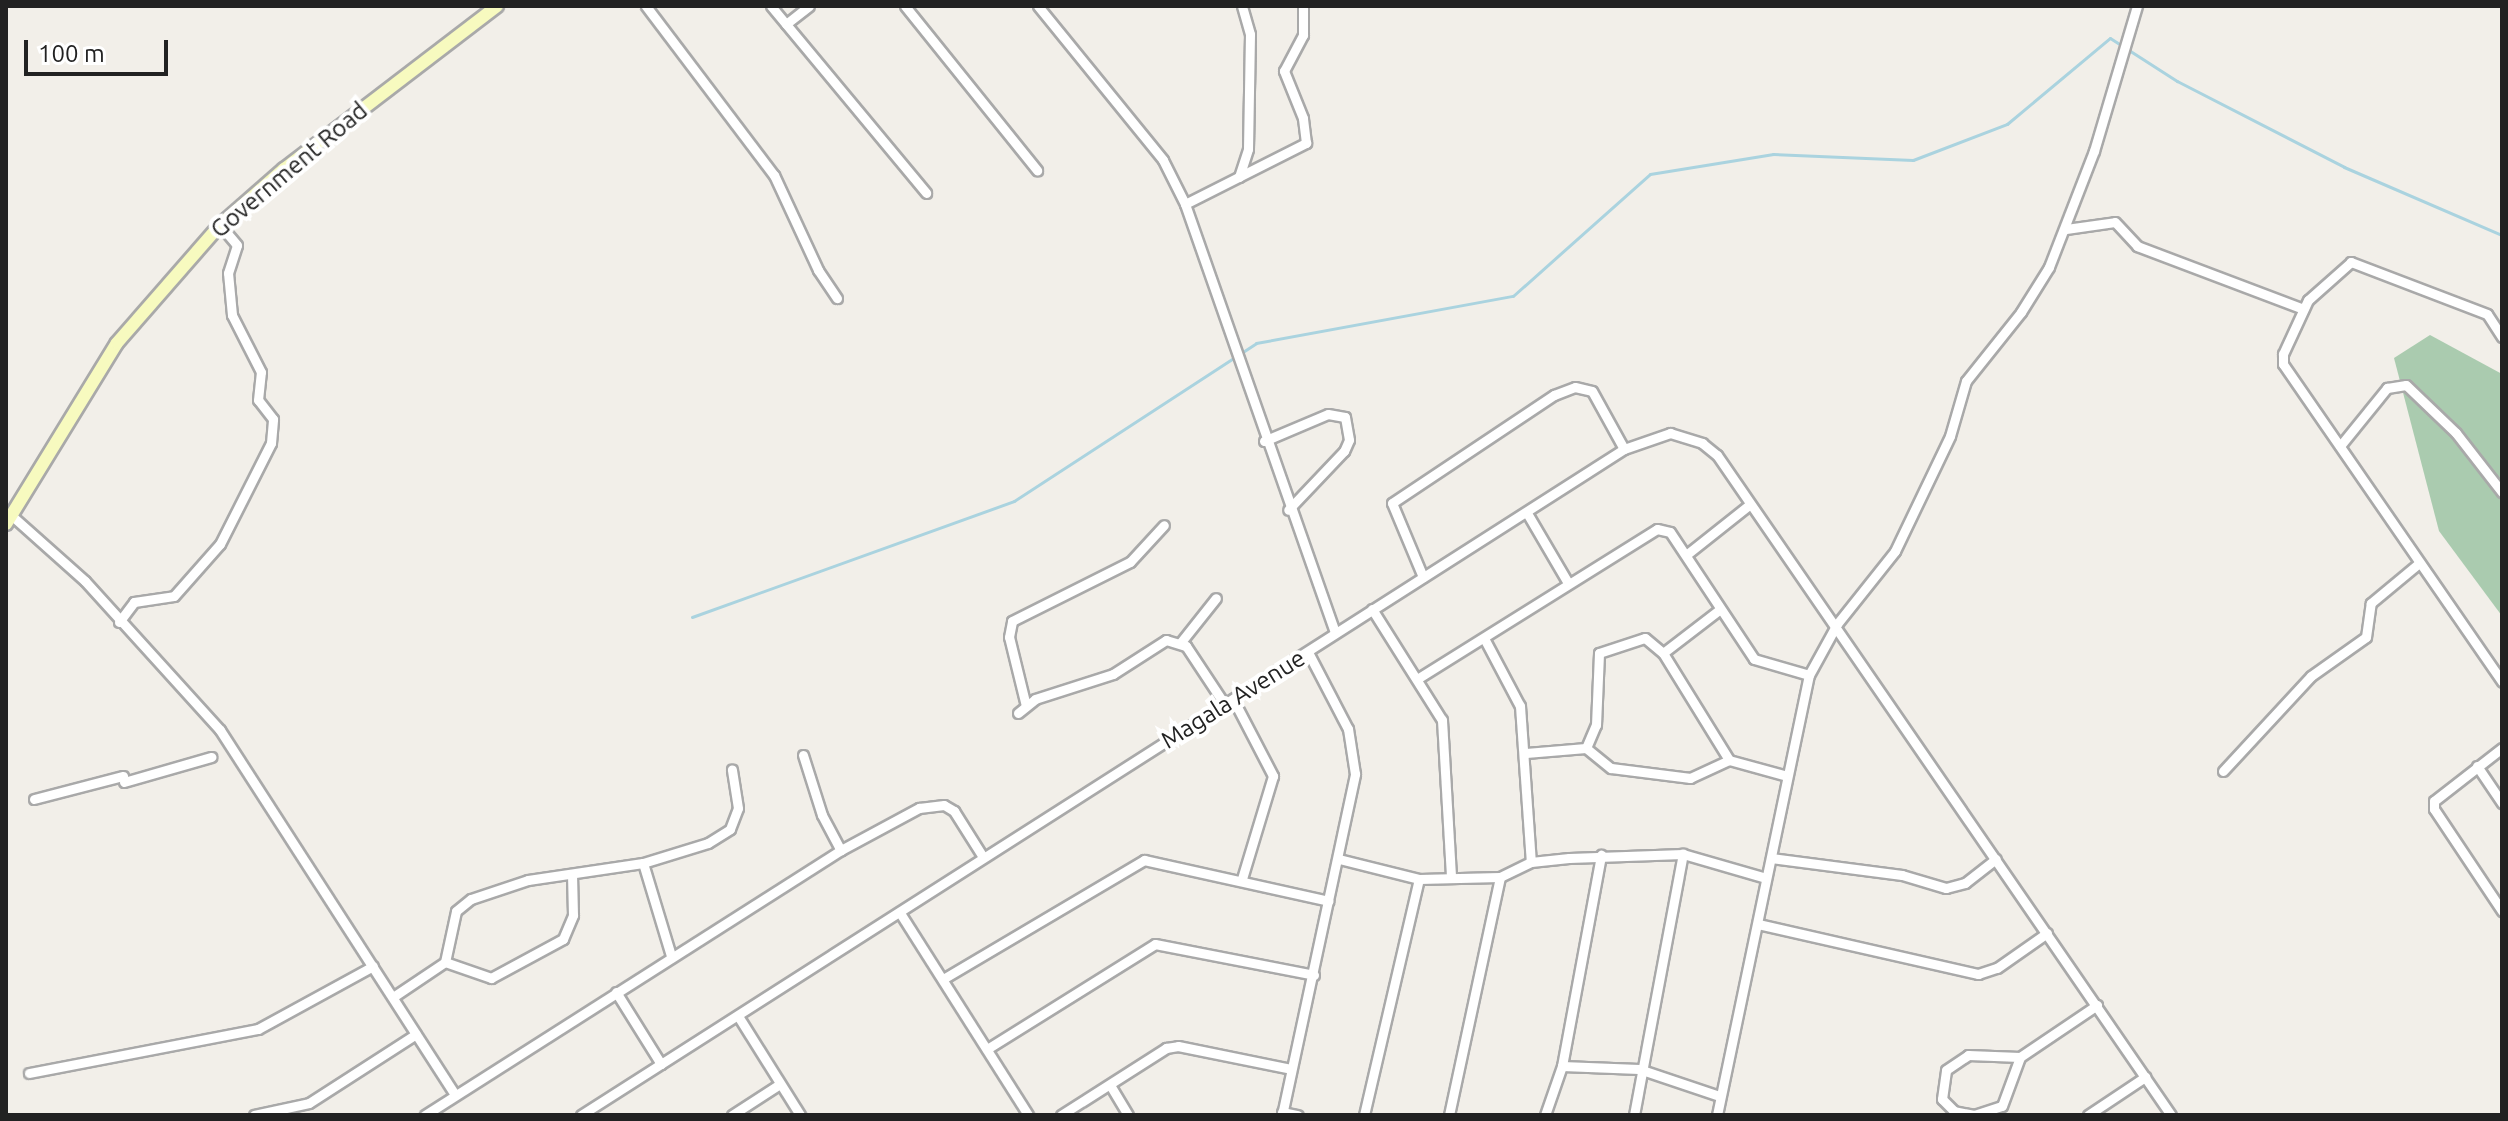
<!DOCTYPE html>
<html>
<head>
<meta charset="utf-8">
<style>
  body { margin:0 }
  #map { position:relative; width:2508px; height:1121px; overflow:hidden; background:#f2efe9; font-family:Ubuntu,sans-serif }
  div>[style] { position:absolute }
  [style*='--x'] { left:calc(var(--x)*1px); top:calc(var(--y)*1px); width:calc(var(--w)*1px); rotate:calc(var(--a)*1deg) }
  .cemetery>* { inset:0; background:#aacbaf }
  .stream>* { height:3px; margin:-1.5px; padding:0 1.5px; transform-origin:1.5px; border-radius:1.5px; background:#aad3df }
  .roads { filter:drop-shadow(2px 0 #a9a9a9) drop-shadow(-2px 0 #a9a9a9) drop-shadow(0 2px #a9a9a9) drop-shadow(0 -2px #a9a9a9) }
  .street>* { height:9px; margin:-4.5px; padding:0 4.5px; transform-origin:4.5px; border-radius:4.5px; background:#fff }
  .secondary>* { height:12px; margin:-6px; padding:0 6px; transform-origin:6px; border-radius:6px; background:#f7fabf }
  span { translate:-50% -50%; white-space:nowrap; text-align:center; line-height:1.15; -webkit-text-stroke:8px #fff; paint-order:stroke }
  .street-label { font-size:24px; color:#222 }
  .frame { position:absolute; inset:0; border:8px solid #222; pointer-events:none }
  .scale { position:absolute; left:24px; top:40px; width:144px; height:36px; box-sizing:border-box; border:4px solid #222; border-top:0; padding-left:10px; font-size:24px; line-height:28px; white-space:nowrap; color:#222; -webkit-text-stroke:6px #fff; paint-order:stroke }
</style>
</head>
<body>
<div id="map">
  <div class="cemetery">
    <div style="clip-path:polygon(2430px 335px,2502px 374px,2502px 616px,2439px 531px,2394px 358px)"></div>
  </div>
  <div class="stream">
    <div style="--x:692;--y:617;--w:342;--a:-19.8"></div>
    <div style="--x:1014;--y:501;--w:289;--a:-33.1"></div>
    <div style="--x:1256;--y:343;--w:261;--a:-10.4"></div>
    <div style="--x:1513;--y:296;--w:183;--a:-41.7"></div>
    <div style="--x:1650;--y:174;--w:125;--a:-9.2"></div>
    <div style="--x:1773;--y:154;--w:140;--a:2.5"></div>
    <div style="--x:1913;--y:160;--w:101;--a:-21"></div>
    <div style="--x:2007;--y:124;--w:134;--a:-39.9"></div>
    <div style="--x:2110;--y:38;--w:80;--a:32.7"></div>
    <div style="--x:2177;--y:81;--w:188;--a:27.2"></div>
    <div style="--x:2344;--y:167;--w:172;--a:23.3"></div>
  </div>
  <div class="roads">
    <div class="street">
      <div style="--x:646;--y:6;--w:212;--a:52.9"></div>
      <div style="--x:774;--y:175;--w:105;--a:65.1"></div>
      <div style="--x:818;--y:270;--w:34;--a:56"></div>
      <div style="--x:771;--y:6;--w:243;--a:50.3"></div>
      <div style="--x:905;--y:6;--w:211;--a:51.2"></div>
      <div style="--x:1038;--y:6;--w:198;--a:50.9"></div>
      <div style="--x:1163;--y:160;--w:49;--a:63.4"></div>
      <div style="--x:1185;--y:204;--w:454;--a:70.7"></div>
      <div style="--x:786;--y:24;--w:29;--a:-38"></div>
      <div style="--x:1239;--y:177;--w:29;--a:-72"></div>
      <div style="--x:1248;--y:149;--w:115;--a:-89"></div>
      <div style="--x:1250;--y:34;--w:29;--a:-106"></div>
      <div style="--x:1185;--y:204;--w:136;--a:-26.8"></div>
      <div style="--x:1306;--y:143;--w:25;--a:-97"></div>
      <div style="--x:1303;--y:118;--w:51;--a:-112"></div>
      <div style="--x:1284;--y:71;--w:41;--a:-62.2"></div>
      <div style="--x:1303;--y:35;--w:29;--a:-90"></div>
      <div style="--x:2066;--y:229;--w:49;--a:-8.1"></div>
      <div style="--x:2115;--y:222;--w:33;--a:47"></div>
      <div style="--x:2137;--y:246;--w:178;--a:20.7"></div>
      <div style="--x:2502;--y:337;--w:27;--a:-123"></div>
      <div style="--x:2487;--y:314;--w:146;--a:-159.1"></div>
      <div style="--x:2351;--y:262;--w:57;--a:138.5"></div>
      <div style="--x:2308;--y:300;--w:60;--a:114.8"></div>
      <div style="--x:2283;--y:354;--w:10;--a:90"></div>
      <div style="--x:2283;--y:364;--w:386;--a:55.4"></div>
      <div style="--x:1264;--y:441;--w:69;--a:-22.9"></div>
      <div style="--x:1328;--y:414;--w:17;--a:10"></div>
      <div style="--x:1345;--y:417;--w:23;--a:80"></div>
      <div style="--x:1349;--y:440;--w:12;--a:114"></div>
      <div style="--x:1344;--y:451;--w:81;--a:133.5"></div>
      <div style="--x:2340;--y:446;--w:75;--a:-51"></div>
      <div style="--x:2387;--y:388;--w:19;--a:-9"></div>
      <div style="--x:2406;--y:385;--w:69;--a:43.8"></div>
      <div style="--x:2456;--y:433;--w:75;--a:52.1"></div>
      <div style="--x:1527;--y:513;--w:81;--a:59.6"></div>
      <div style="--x:11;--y:515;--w:99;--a:41.7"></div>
      <div style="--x:85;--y:581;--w:201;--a:47.8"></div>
      <div style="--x:220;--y:730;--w:433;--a:57.2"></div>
      <div style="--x:1686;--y:555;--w:80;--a:-38.4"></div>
      <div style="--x:1423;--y:577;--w:80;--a:-112.7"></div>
      <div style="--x:1392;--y:503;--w:195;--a:-33.7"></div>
      <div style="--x:1554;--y:395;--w:22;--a:-21"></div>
      <div style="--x:1575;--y:387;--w:17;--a:13"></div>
      <div style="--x:1592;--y:391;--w:66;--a:61.1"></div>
      <div style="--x:1372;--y:609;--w:131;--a:57.8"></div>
      <div style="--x:1442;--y:720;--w:158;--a:86.7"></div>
      <div style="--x:119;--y:622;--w:25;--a:-53"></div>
      <div style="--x:134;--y:602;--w:40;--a:-8.5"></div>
      <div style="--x:174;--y:596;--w:69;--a:-48.5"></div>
      <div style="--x:220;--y:544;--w:113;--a:-63.2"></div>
      <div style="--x:271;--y:443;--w:24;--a:-85"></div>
      <div style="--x:273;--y:419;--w:24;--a:-128"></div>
      <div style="--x:258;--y:400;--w:28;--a:-84"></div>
      <div style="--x:261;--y:372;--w:64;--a:-117"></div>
      <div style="--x:232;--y:315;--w:42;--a:-95.4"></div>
      <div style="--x:228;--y:273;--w:29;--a:-72"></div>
      <div style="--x:237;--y:245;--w:26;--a:-130"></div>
      <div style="--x:1485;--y:640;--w:75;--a:62.1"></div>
      <div style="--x:1520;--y:706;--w:156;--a:86"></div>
      <div style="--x:1181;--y:642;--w:56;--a:-51.5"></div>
      <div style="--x:1663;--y:653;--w:71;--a:-37.5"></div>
      <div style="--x:1417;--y:679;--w:283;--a:-32"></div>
      <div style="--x:1657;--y:529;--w:13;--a:13"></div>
      <div style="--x:1670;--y:532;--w:152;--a:56.5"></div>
      <div style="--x:1754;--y:659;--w:57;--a:16.2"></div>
      <div style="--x:1233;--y:699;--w:87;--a:62.5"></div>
      <div style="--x:1273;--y:776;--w:108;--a:106.8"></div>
      <div style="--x:1026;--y:706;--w:71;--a:-103.8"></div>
      <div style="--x:1009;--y:637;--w:16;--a:-79"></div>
      <div style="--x:1012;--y:621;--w:132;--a:-26.6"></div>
      <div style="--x:1130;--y:562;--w:50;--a:-47.4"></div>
      <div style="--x:1018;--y:713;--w:22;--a:-39"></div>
      <div style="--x:1035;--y:699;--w:82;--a:-17.8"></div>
      <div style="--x:1113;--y:674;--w:63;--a:-32.7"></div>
      <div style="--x:1166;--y:640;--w:21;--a:17"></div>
      <div style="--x:1186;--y:646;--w:71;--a:56.5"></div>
      <div style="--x:1586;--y:748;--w:25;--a:-67"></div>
      <div style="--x:1596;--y:725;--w:72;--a:-87.6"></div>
      <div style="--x:1599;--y:653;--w:48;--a:-18.1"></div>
      <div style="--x:1645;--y:638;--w:23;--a:40"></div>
      <div style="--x:1663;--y:653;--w:126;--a:58.3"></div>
      <div style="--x:1729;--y:760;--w:60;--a:15.4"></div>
      <div style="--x:1586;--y:748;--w:32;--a:39"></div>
      <div style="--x:1611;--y:768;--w:80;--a:7.2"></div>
      <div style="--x:1690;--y:778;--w:43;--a:-24.8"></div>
      <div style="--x:2502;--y:748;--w:86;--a:142.1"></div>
      <div style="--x:2434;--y:801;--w:8;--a:90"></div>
      <div style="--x:2434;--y:809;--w:123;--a:56.3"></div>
      <div style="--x:1526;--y:753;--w:60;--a:-4.8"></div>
      <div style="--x:803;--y:755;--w:63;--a:72.4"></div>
      <div style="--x:822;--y:815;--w:40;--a:62"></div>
      <div style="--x:2477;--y:766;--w:45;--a:56"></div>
      <div style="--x:2223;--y:771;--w:129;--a:-47.2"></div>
      <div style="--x:2311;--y:676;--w:67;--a:-35.3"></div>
      <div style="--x:2366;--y:637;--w:34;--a:-82"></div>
      <div style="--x:2371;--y:603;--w:61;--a:-39.7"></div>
      <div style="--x:124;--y:782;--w:91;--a:-16"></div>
      <div style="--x:34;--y:799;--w:92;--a:-14.5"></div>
      <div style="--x:1771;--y:858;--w:132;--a:7.4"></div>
      <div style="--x:1902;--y:875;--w:46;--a:16.5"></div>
      <div style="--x:1946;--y:888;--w:20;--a:-15"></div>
      <div style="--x:1965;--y:883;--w:39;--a:-38"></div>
      <div style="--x:1339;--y:859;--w:82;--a:14"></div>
      <div style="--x:1419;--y:879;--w:81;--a:-1.4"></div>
      <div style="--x:1500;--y:877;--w:34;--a:-26"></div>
      <div style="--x:1531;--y:862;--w:38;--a:-6"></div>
      <div style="--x:1569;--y:858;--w:114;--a:-2"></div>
      <div style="--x:1683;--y:854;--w:86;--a:16.1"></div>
      <div style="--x:643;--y:863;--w:97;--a:73.2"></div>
      <div style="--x:900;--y:913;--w:239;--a:57.6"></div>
      <div style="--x:1758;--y:924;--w:226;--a:12.8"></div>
      <div style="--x:1978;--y:974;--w:20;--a:-18"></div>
      <div style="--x:1997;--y:968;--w:61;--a:-35"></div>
      <div style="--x:445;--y:962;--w:49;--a:19.2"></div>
      <div style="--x:491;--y:978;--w:82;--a:-28.4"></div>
      <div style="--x:563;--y:939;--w:26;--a:-67"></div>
      <div style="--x:573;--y:915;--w:40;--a:-91.4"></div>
      <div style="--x:943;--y:979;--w:234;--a:-30.6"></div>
      <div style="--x:1144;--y:860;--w:189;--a:12.5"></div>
      <div style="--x:616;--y:992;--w:85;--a:58"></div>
      <div style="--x:393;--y:997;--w:63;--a:-33.9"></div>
      <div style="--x:445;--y:962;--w:52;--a:-77.8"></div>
      <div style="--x:456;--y:911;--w:19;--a:-39"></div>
      <div style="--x:471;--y:899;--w:60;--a:-18.4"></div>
      <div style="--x:528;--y:880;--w:116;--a:-8.4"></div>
      <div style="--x:643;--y:863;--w:68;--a:-17.1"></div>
      <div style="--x:708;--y:843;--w:26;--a:-32"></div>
      <div style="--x:730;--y:829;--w:22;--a:-69"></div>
      <div style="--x:738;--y:808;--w:39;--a:-99"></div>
      <div style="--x:738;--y:1016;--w:117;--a:57.9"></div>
      <div style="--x:987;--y:1049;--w:198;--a:-32"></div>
      <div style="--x:1155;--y:944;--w:162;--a:11"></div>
      <div style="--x:1562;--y:1066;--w:77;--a:2.2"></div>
      <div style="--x:1639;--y:1069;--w:84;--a:18.6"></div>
      <div style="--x:29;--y:1073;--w:233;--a:-10.9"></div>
      <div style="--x:258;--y:1029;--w:131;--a:-28.7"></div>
      <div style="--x:1110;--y:1085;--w:35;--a:59"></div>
      <div style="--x:1282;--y:1112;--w:16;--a:11"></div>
      <div style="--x:254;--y:1115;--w:56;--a:-12.3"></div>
      <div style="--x:309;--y:1103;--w:127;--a:-32.8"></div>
      <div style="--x:425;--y:1115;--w:493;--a:-32.5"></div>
      <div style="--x:841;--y:850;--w:89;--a:-28.3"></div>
      <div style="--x:919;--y:808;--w:25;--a:-7"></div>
      <div style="--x:944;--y:805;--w:12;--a:31"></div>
      <div style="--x:954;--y:811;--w:54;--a:57.8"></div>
      <div style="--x:581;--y:1115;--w:1237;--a:-32.56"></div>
      <div style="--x:1624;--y:449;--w:49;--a:-19.2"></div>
      <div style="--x:1670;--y:433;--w:34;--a:17"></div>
      <div style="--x:1702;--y:443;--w:19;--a:39"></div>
      <div style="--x:1717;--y:455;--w:801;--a:55.48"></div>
      <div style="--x:732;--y:1115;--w:57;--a:-32.9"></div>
      <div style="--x:1061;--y:1115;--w:125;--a:-32.5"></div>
      <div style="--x:1166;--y:1048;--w:12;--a:-9"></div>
      <div style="--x:1178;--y:1046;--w:115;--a:11.5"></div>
      <div style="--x:1282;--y:1115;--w:349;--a:-77.9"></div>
      <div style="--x:1355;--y:774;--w:46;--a:-98.8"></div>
      <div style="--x:1348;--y:729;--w:87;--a:-117.5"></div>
      <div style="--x:1364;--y:1115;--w:242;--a:-76.9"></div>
      <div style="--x:1449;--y:1115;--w:243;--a:-77.9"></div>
      <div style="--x:1545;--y:1115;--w:52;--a:-70.9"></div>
      <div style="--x:1562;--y:1066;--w:215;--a:-79.5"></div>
      <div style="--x:1634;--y:1115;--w:266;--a:-79.4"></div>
      <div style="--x:1717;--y:1115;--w:450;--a:-78.2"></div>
      <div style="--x:1809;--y:675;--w:58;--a:-61.2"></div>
      <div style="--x:1837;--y:624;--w:93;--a:-51.5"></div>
      <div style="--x:1895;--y:551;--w:127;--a:-64.4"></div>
      <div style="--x:1950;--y:436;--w:57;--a:-73.8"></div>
      <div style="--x:1966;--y:381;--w:88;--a:-51.4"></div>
      <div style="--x:2021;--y:312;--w:53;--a:-58.1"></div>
      <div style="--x:2049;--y:267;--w:124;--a:-68.8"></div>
      <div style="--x:2094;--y:151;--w:151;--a:-73.5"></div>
      <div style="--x:1974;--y:1115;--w:29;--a:-18"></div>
      <div style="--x:2002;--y:1106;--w:52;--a:-69.8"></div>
      <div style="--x:2020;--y:1057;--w:93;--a:-34"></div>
      <div style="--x:1974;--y:1115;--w:20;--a:-169"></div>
      <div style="--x:1954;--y:1111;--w:17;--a:-135"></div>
      <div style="--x:1942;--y:1099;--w:29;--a:-82"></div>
      <div style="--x:1946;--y:1070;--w:27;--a:-34"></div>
      <div style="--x:1968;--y:1055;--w:52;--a:2.2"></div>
      <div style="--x:2088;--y:1115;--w:69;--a:-33.7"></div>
    </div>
    <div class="secondary">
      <div style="--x:6;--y:524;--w:212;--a:-58.5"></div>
      <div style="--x:117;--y:343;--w:157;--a:-48.9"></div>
      <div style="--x:220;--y:225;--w:85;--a:-41.2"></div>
      <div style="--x:284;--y:169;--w:268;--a:-37.4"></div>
    </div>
  </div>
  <div class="street-label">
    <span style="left:289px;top:170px;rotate:-40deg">Government Road</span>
    <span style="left:1233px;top:699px;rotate:-32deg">Magala Avenue</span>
  </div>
  <div class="frame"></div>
  <div class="scale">100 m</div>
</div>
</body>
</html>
